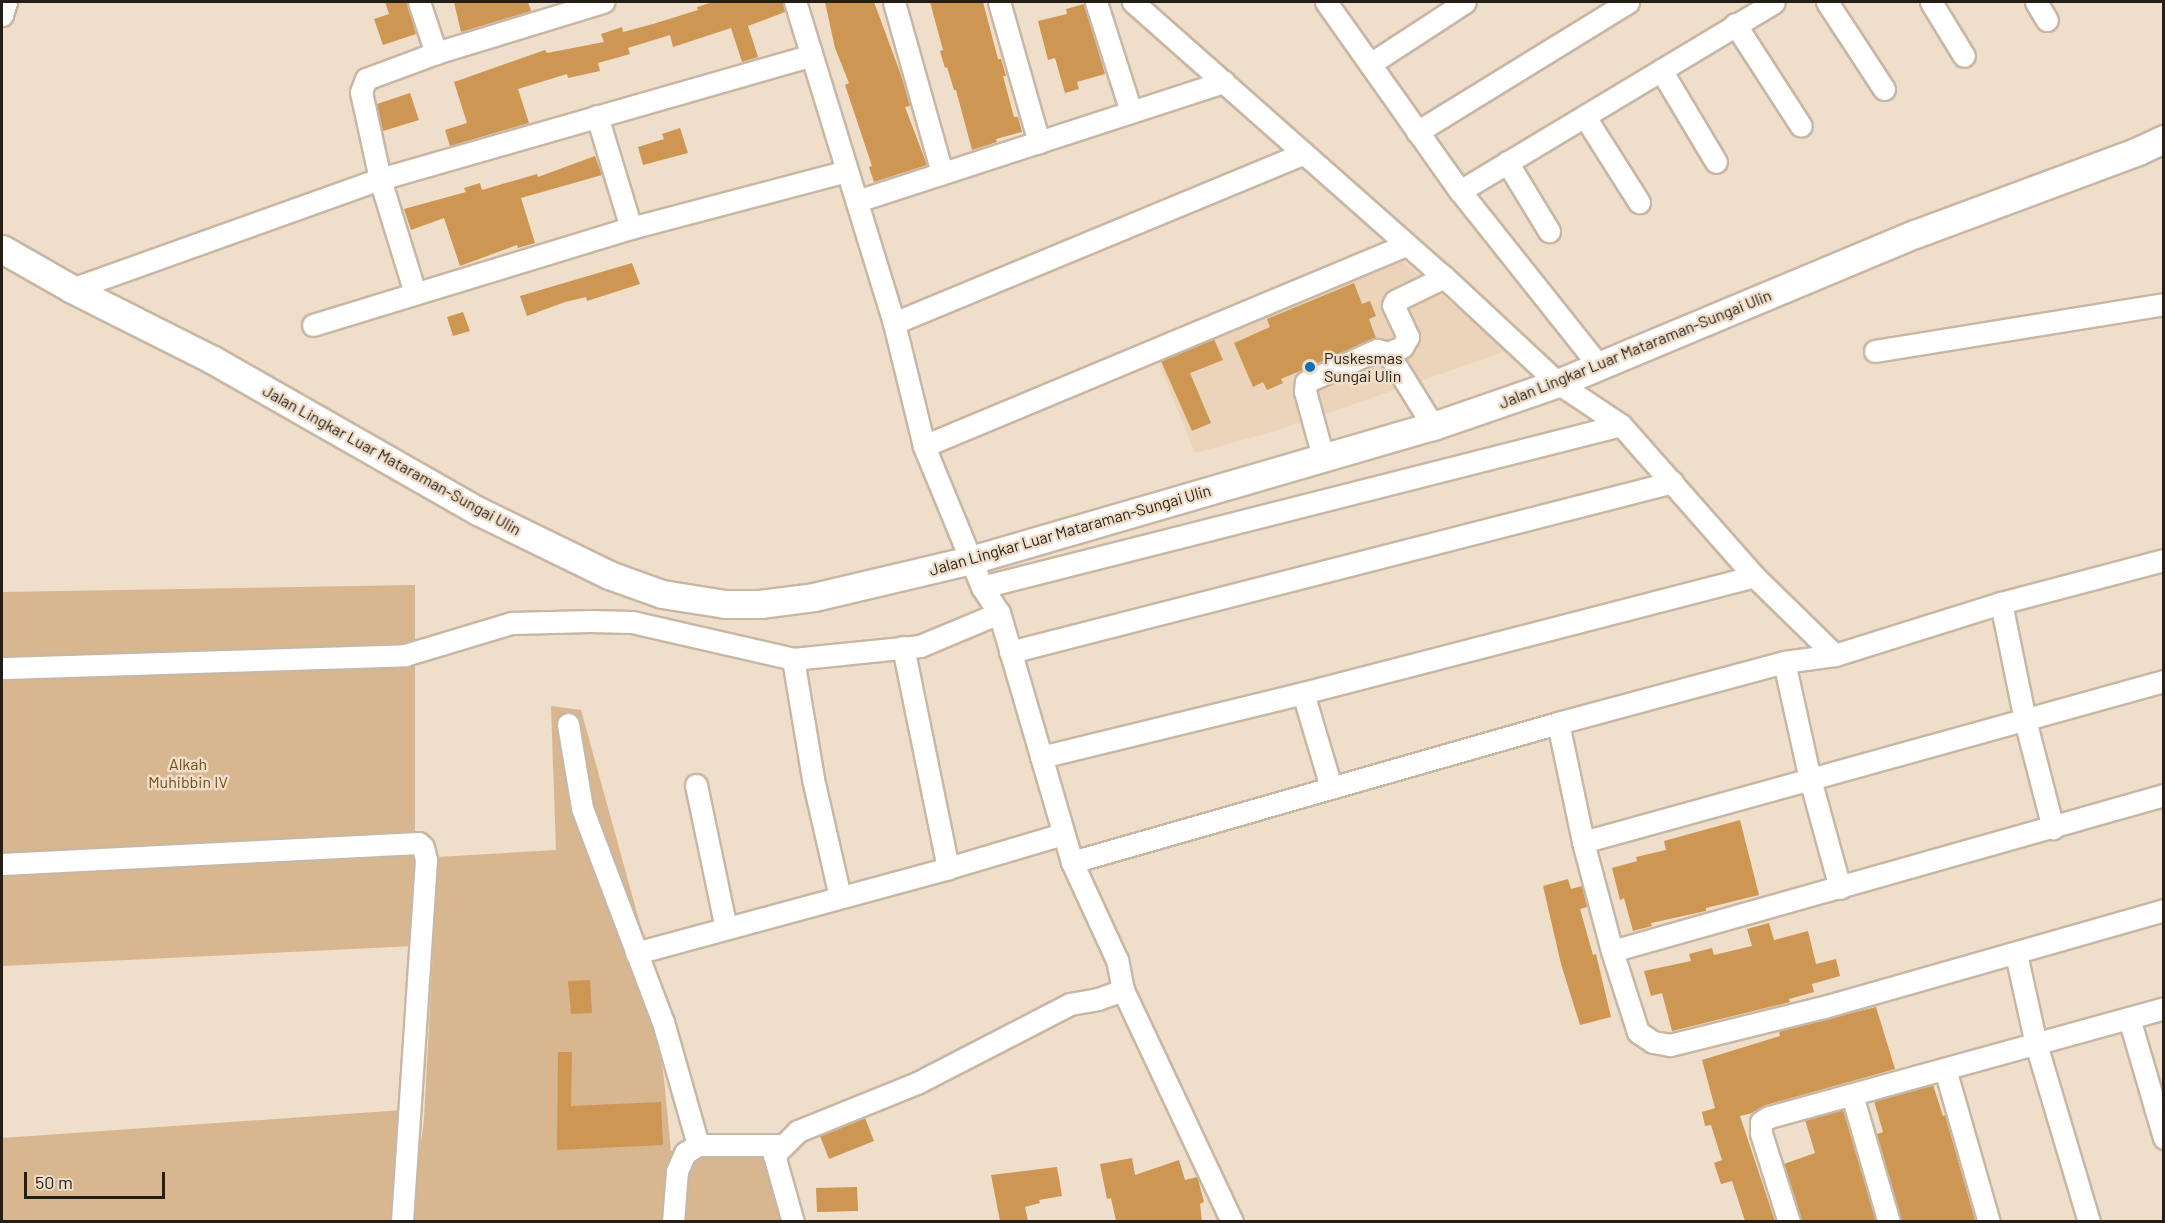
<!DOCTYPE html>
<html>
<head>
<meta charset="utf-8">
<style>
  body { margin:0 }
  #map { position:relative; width:2165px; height:1223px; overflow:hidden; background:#efdeca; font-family:Barlow,sans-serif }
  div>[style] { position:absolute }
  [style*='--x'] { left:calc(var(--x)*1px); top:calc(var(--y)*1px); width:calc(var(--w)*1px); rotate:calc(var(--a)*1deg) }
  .built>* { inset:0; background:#ebd4ba }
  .green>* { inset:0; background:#d8b68f }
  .building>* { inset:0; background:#cd9652 }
  .roads { filter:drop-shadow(2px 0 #c8b7a4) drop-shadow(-2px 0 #c8b7a4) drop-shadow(0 2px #c8b7a4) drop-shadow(0 -2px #c8b7a4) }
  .minor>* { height:21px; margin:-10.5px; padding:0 10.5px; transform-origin:10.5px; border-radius:10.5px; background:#fff }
  .major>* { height:27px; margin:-13.5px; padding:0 13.5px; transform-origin:13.5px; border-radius:13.5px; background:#fff }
  .dots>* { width:16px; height:16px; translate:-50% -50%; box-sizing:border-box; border:3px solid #efdeca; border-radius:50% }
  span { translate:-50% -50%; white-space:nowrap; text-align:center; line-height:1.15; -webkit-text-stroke:5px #efdeca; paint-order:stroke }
  .street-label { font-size:16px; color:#241e16 }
  .poi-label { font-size:16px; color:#241e16 }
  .left { translate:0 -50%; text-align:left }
  .park-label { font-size:16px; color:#734e1b }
  .frame { position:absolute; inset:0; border:3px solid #241e16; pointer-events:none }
  .scale { position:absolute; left:24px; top:1172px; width:141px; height:27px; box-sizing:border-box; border:3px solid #241e16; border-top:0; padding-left:8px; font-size:18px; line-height:21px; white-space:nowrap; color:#241e16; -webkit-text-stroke:4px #efdeca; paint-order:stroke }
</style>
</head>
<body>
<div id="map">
  <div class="built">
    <div style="clip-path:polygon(1401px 260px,1507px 351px,1276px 431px,1195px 453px,1155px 353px)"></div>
  </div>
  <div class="green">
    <div style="clip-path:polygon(415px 585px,415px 946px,2px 966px,2px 592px)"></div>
    <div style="clip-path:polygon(551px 706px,581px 710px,642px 931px,664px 1079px,671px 1151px,772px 1150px,784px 1221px,411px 1222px,424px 1119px,438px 857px,556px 850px)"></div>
    <div style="clip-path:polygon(403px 1110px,391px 1221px,2px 1222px,2px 1138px)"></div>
  </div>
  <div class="building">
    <div style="clip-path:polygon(385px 2px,407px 2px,416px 34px,383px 45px,374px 19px,389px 14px)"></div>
    <div style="clip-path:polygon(454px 2px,528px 2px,531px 11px,461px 32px)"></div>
    <div style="clip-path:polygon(713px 2px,783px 2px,785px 12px,748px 26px,758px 57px,742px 62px,731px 28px,673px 47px,670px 35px,628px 48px,630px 54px,598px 63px,600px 71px,568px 78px,567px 74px,518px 89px,529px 123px,450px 146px,445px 130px,467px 123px,454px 82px,545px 50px,547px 53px,604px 42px,601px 34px,622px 27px,623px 32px,653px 24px,698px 10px,697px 7px)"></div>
    <div style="clip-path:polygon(825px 2px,874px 2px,901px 75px,910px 106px,905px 107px,927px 165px,874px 182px,869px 167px,872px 166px,845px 85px,849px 83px,835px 48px)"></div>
    <div style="clip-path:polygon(930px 2px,983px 2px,998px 59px,1001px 59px,1006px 76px,1003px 76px,1014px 117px,1018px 117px,1022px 132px,996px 139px,997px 142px,972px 150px,956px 90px,954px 90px,947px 67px,945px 68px,940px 51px,943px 50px)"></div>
    <div style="clip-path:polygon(1084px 4px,1105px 74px,1077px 82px,1079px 89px,1065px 93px,1055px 58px,1048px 60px,1038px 21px,1067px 14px,1066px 9px)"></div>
    <div style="clip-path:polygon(410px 93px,419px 120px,383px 131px,377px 104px)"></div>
    <div style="clip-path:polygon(680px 128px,688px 153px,643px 165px,638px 147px,664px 139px,662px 134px)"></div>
    <div style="clip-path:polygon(595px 156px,602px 175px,521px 198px,535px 243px,518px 248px,517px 245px,460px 266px,444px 218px,411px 230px,404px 209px,466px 192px,464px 188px,480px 183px,482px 190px,537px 174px,538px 177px)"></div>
    <div style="clip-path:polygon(632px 263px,640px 284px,587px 301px,586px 297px,565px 302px,527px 316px,520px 296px)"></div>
    <div style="clip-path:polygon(1354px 283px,1362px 304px,1370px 301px,1376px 316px,1369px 319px,1376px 338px,1281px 379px,1283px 383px,1267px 390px,1263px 382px,1253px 387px,1234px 343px,1270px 327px,1267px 319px)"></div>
    <div style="clip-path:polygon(463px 312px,470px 331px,453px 336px,447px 317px)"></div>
    <div style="clip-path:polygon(1214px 339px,1223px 360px,1190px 373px,1211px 423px,1192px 431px,1161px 361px)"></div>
    <div style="clip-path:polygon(1740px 820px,1759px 895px,1706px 908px,1706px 911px,1651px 923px,1652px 926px,1633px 931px,1624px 898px,1620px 900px,1612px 868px,1637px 861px,1636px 857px,1666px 850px,1664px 841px)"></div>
    <div style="clip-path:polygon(1568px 879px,1571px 889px,1582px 886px,1587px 907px,1580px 909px,1593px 955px,1596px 954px,1611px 1017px,1580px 1025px,1561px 964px,1543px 886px)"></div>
    <div style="clip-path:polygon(1769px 923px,1774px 940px,1808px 931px,1816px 964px,1836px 959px,1840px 976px,1812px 984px,1814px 992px,1789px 999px,1790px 1002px,1672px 1031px,1662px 993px,1651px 996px,1644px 971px,1691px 961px,1689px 954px,1712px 948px,1714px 955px,1752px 946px,1747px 929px)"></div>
    <div style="clip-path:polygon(590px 980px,592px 1013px,571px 1014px,568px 981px)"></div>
    <div style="clip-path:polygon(1876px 1007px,1895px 1069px,1766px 1105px,1752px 1113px,1740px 1116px,1775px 1221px,1745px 1221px,1732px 1181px,1721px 1184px,1714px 1163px,1722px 1160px,1711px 1125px,1705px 1126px,1702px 1112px,1715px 1108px,1702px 1060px,1780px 1036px,1779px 1031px)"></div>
    <div style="clip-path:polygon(558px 1052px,572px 1052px,571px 1106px,661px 1102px,663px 1145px,557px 1150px)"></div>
    <div style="clip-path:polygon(1933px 1085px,1943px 1116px,1945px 1115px,1975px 1220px,1969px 1221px,1901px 1221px,1877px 1134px,1883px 1132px,1874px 1101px)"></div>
    <div style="clip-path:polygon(1843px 1110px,1876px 1221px,1801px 1221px,1784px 1164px,1815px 1153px,1805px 1120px)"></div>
    <div style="clip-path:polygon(865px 1118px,874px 1141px,829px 1159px,820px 1136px)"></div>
    <div style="clip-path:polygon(1132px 1158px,1135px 1175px,1179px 1160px,1185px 1180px,1197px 1177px,1198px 1179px,1204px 1202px,1200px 1204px,1202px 1221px,1116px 1221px,1111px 1198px,1107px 1199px,1100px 1164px)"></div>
    <div style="clip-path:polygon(1057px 1167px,1062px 1196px,1039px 1200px,1040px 1203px,1025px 1207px,1028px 1221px,1000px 1221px,991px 1175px)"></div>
    <div style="clip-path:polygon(857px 1187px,858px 1211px,817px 1212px,816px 1188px)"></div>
  </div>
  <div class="roads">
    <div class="minor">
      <div style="--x:419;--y:2;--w:54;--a:71.6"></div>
      <div style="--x:894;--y:2;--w:178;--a:74.3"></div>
      <div style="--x:999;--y:2;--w:146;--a:74.1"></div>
      <div style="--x:1096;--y:2;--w:115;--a:72.3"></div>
      <div style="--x:1133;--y:2;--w:412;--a:41.5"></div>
      <div style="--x:1442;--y:275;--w:158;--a:43"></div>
      <div style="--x:1558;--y:383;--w:76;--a:33.7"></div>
      <div style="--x:1621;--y:425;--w:201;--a:48.6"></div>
      <div style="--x:1754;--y:576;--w:113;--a:44.3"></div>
      <div style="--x:1326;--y:2;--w:232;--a:54.7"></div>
      <div style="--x:1460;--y:191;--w:223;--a:51.5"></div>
      <div style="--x:1827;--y:2;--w:104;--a:56.8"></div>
      <div style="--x:1931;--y:2;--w:63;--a:58.6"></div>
      <div style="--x:2036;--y:2;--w:21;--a:59"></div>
      <div style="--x:2;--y:15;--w:14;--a:-73"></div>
      <div style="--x:1735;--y:24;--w:121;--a:57.1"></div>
      <div style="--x:1370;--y:64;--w:113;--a:-33.1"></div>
      <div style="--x:1661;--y:70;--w:107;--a:59.1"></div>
      <div style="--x:597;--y:116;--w:117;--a:73.1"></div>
      <div style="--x:1585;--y:117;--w:101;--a:57.6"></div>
      <div style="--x:1417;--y:132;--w:248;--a:-31.6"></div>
      <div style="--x:1507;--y:162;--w:81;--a:58.7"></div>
      <div style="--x:1460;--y:191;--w:366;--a:-31"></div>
      <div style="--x:857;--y:201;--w:386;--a:-18"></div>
      <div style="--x:72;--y:289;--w:327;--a:-19.7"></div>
      <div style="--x:380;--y:179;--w:449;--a:-16"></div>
      <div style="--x:415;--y:293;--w:119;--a:-107.1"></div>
      <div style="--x:380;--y:179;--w:89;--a:-102.3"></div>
      <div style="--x:361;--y:92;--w:14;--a:-69"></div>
      <div style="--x:366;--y:79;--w:75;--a:-20.4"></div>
      <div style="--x:436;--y:53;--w:175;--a:-17"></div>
      <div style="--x:894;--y:323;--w:443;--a:-22.5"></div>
      <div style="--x:313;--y:325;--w:332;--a:-17"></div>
      <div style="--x:631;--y:228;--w:222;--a:-14.8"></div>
      <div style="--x:1875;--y:351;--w:293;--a:-9.2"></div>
      <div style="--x:1388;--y:353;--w:15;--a:-23"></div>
      <div style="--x:1402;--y:347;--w:12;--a:-59"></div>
      <div style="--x:1408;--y:337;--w:35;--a:-115"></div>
      <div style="--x:1393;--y:305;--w:4;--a:-63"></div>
      <div style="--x:1395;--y:301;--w:46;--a:-26"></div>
      <div style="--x:1436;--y:281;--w:8;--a:-45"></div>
      <div style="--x:924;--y:446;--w:522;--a:-22.64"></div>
      <div style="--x:1323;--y:457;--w:68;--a:-105.3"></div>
      <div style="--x:1305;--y:391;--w:9;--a:-84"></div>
      <div style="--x:1306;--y:382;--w:78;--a:-24.3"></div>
      <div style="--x:1377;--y:350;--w:11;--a:15"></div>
      <div style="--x:1388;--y:353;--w:86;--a:58.3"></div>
      <div style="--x:982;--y:587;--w:659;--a:-14.23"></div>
      <div style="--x:2001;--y:603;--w:119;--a:78.4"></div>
      <div style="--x:2025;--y:720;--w:112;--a:75.5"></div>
      <div style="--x:903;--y:647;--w:226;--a:78.5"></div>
      <div style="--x:1010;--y:652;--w:684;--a:-14.38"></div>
      <div style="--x:793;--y:659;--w:122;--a:80.5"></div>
      <div style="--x:813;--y:779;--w:121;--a:77.1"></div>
      <div style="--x:1784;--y:662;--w:120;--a:77.5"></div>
      <div style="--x:1810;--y:779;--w:113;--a:74.6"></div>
      <div style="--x:2;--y:668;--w:403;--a:-1.8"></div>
      <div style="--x:405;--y:655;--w:112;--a:-16.7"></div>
      <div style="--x:512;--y:623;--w:78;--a:-1.5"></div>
      <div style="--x:590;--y:621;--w:42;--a:1.4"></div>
      <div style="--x:632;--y:622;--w:165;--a:12.9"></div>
      <div style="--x:793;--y:659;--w:128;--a:-5.8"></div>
      <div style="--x:920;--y:646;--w:86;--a:-22.7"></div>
      <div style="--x:1303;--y:693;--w:98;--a:73.4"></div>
      <div style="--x:1558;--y:723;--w:122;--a:78.1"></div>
      <div style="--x:1583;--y:842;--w:113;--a:75.1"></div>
      <div style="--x:1612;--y:951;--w:85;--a:72.2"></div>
      <div style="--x:1638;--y:1032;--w:18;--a:34"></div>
      <div style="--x:1653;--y:1042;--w:17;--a:10"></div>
      <div style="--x:1670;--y:1045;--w:159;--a:-13.9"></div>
      <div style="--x:1824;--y:1007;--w:354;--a:-15.9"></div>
      <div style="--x:568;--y:724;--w:85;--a:80.5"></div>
      <div style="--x:582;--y:808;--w:229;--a:69.3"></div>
      <div style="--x:663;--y:1022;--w:128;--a:74.1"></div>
      <div style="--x:1041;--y:757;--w:270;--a:-13.7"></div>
      <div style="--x:1303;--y:693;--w:466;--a:-14.5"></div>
      <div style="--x:696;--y:785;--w:146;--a:78.2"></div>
      <div style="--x:1583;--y:842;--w:603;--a:-15.49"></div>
      <div style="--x:1072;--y:862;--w:505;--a:-15.96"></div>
      <div style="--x:1558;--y:723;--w:234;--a:-15.1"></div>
      <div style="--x:1784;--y:662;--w:51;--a:-7.8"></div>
      <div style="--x:1835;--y:655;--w:174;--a:-17.4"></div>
      <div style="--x:2001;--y:603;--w:169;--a:-14.8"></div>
      <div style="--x:2;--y:864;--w:417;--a:-2.9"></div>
      <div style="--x:418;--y:843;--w:6;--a:39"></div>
      <div style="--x:423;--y:847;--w:13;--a:77"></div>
      <div style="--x:426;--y:860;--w:363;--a:93.8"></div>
      <div style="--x:1612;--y:951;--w:574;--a:-15.78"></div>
      <div style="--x:636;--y:953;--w:323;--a:-15.2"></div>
      <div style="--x:948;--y:868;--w:120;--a:-16.5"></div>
      <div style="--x:2016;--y:954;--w:92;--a:77.5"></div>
      <div style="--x:2036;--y:1044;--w:186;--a:73.4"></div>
      <div style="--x:1123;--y:990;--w:256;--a:64.8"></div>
      <div style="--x:2129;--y:1018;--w:125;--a:73.7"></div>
      <div style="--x:1945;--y:1069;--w:159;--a:74"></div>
      <div style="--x:1852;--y:1095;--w:132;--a:73.8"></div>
      <div style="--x:673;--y:1222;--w:51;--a:-85.5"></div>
      <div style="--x:677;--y:1171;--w:20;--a:-66"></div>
      <div style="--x:685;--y:1153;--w:15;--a:-32"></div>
      <div style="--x:698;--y:1145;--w:84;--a:0"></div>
      <div style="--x:793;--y:1222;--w:70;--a:-105.8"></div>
      <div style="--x:774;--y:1155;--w:34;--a:-45"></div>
      <div style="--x:798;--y:1131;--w:128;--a:-22"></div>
      <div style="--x:917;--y:1083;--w:172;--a:-27.3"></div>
      <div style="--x:1070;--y:1004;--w:28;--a:-10"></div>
      <div style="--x:1098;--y:999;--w:27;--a:-20"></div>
      <div style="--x:1123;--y:990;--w:31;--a:-101"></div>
      <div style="--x:1117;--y:960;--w:108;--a:-114.7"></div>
      <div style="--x:1072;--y:862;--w:259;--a:-106.3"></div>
      <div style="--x:999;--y:613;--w:31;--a:-123"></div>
      <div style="--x:982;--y:587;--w:152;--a:-112.4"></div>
      <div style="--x:924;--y:446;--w:127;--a:-103.7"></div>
      <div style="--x:894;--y:323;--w:336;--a:-107.1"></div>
      <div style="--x:1789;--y:1222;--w:93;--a:-107.5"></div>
      <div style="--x:1761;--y:1133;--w:11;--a:-90"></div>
      <div style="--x:1761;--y:1122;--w:9;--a:-32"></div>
      <div style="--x:1769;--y:1117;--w:410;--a:-15.4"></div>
    </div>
    <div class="major">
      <div style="--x:2;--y:249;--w:81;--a:29.7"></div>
      <div style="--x:72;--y:289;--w:158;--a:26.7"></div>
      <div style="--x:213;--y:360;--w:305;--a:29.7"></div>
      <div style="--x:478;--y:511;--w:146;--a:26"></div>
      <div style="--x:609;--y:575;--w:56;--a:19.7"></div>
      <div style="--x:662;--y:594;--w:64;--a:9"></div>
      <div style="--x:725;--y:604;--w:35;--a:0"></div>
      <div style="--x:760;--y:604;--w:54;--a:-7.4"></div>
      <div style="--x:814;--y:597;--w:161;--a:-13.3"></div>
      <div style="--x:971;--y:560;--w:481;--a:-16.2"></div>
      <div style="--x:1433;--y:426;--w:132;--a:-19"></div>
      <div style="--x:1558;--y:383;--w:387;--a:-22.7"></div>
      <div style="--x:1915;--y:234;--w:238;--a:-20.4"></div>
      <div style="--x:2138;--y:151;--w:29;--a:-25"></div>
    </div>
  </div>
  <div class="dots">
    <div style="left:1310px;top:367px;background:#126dba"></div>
  </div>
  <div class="street-label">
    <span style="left:1635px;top:349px;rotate:-22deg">Jalan Lingkar Luar Mataraman-Sungai Ulin</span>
    <span style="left:392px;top:460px;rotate:29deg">Jalan Lingkar Luar Mataraman-Sungai Ulin</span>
    <span style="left:1070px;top:530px;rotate:-16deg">Jalan Lingkar Luar Mataraman-Sungai Ulin</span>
  </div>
  <div class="poi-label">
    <span class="left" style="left:1324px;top:367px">Puskesmas<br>Sungai Ulin</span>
  </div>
  <div class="park-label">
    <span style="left:188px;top:773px">Alkah<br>Muhibbin IV</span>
  </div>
  <div class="frame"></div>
  <div class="scale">50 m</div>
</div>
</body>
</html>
